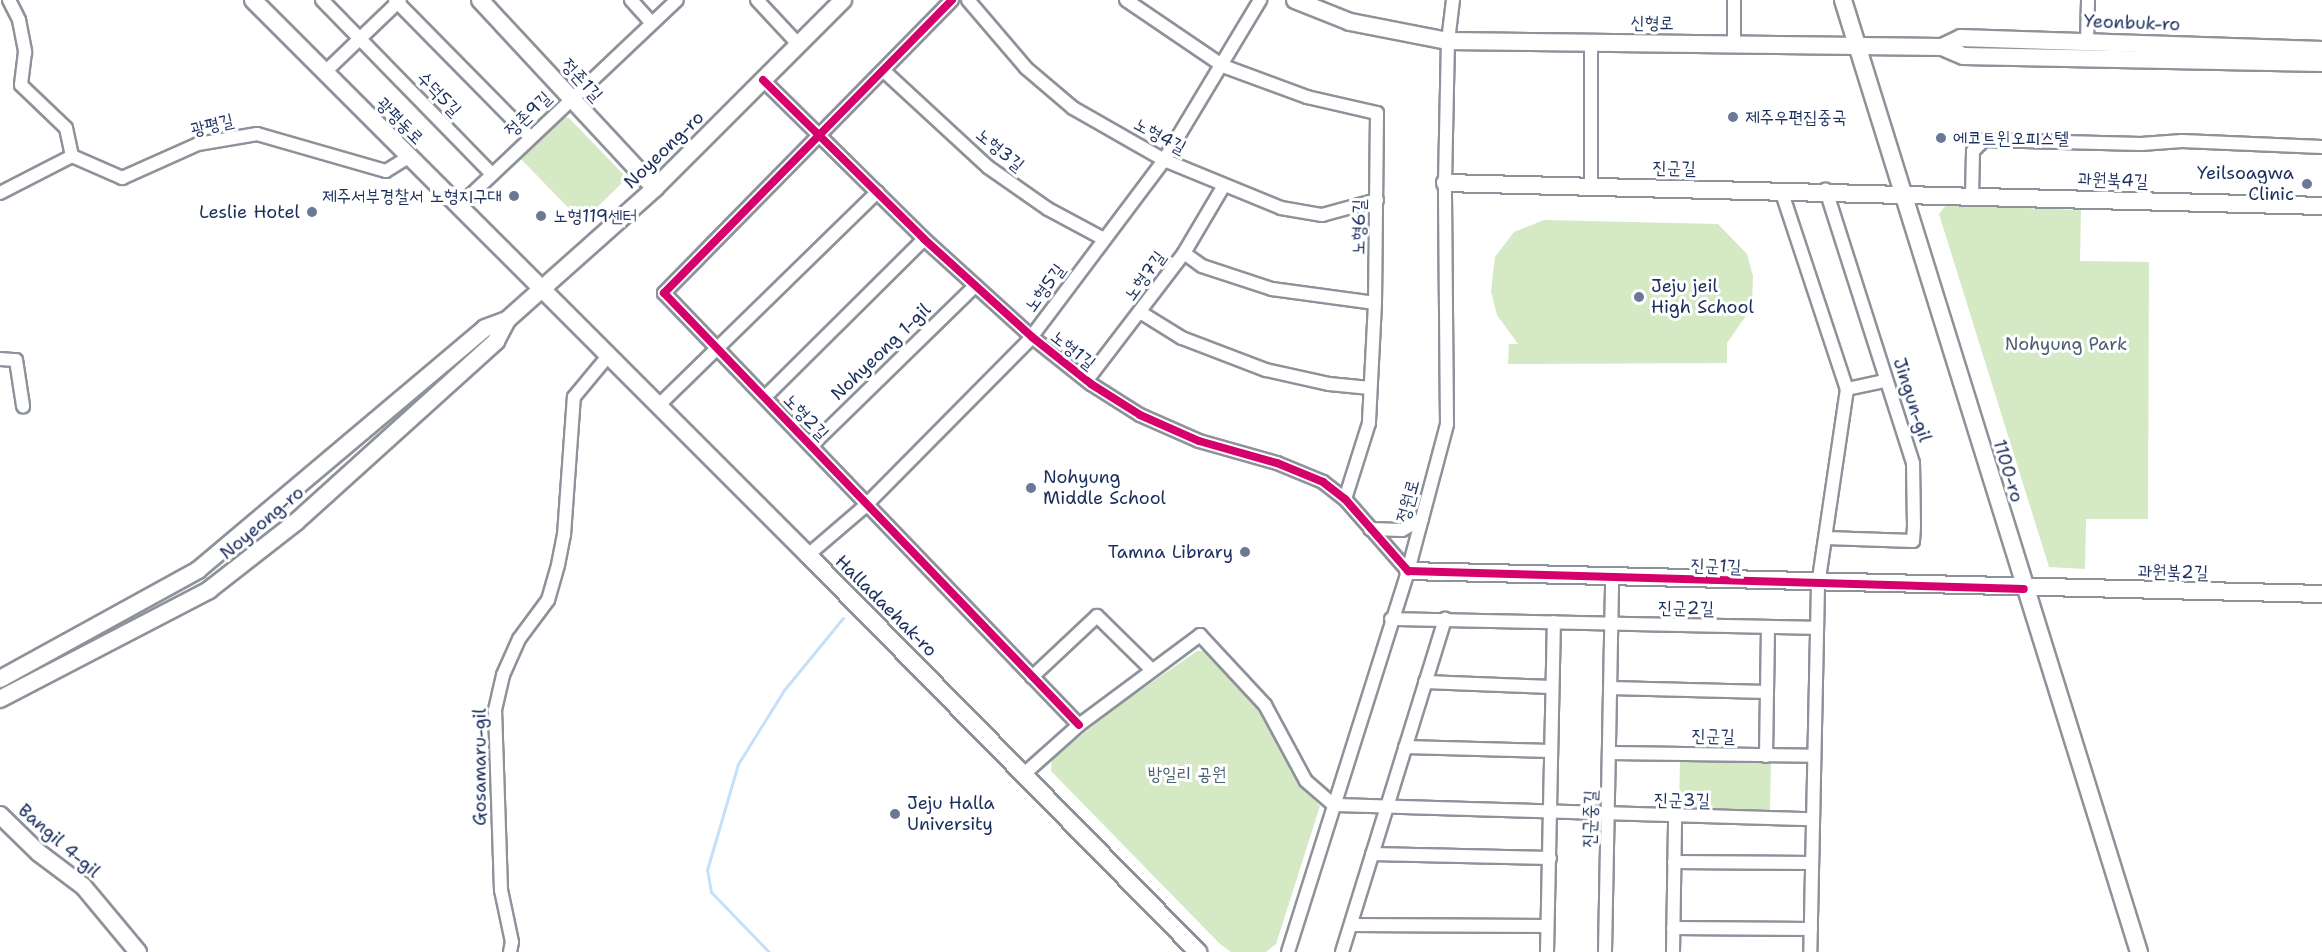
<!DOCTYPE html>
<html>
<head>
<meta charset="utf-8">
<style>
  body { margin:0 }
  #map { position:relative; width:2322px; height:952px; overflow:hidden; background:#fff; font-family:"Shantell Sans","Poor Story",sans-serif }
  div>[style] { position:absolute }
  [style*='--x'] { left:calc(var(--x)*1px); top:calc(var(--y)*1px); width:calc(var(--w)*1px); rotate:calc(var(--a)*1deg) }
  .green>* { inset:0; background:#d4e9c4 }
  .stream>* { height:3px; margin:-1.5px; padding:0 1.5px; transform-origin:1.5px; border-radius:1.5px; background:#c5e0f9 }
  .roads { filter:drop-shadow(2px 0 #8e929a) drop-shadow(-2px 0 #8e929a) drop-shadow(0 2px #8e929a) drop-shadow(0 -2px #8e929a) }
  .street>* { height:12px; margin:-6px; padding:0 6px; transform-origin:6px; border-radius:6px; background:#fff }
  .secondary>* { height:16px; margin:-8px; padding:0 8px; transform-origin:8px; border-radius:8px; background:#fff }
  .cycleway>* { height:8px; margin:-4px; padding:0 4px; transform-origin:4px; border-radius:4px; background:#d6006c }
  .dots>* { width:16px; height:16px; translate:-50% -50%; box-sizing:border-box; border:3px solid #fff; border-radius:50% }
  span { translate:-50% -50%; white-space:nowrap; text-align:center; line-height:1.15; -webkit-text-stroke:6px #fff; paint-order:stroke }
  .street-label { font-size:18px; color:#1b2f5e }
  .poi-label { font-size:18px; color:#1b2f5e }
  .left { translate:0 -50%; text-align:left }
  .right { translate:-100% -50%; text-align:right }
  .park-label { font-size:18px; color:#48616e }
</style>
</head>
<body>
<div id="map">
  <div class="green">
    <div style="clip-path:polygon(561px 116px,569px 118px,623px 174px,622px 183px,582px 222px,519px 157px)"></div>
    <div style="clip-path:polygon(1946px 205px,2081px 210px,2080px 261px,2149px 262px,2148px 519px,2086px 519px,2085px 569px,2049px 567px,1939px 214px)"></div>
    <div style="clip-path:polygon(1544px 220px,1718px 224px,1747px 254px,1753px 276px,1752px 307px,1727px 343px,1727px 363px,1508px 364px,1509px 344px,1518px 344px,1497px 315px,1491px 291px,1495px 257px,1514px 232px)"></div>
    <div style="clip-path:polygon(1197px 651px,1210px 651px,1256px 705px,1305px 790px,1320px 806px,1276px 944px,1266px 952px,1231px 952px,1220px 944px,1051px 771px,1052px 759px,1119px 705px)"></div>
    <div style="clip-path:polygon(1680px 759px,1771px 762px,1770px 810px,1679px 807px)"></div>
  </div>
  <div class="stream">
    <div style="--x:769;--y:952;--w:83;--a:-134"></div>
    <div style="--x:711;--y:892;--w:22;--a:-100"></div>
    <div style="--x:707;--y:870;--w:110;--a:-73.7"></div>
    <div style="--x:738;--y:764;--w:87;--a:-58.1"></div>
    <div style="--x:784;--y:690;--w:93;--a:-50.7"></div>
  </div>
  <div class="roads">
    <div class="street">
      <div style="--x:9;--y:0;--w:22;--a:63"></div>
      <div style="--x:19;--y:20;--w:33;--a:79"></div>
      <div style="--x:25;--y:52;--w:33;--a:97"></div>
      <div style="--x:21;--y:85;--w:62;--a:43.7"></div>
      <div style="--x:66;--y:128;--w:29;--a:78"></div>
      <div style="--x:322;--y:0;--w:243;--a:45.7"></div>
      <div style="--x:395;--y:0;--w:192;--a:45.4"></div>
      <div style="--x:631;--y:0;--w:31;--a:48"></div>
      <div style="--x:757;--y:0;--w:60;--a:47"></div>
      <div style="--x:952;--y:0;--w:411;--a:134.5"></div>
      <div style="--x:664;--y:293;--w:599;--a:46.15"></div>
      <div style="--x:968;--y:0;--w:89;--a:49.5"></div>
      <div style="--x:1026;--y:68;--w:62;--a:40.4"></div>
      <div style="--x:1073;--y:108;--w:105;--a:29.7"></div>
      <div style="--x:1164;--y:160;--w:126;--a:22.3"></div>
      <div style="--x:1281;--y:208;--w:42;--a:9.7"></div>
      <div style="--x:1322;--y:215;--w:57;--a:-15.3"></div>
      <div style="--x:1126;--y:0;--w:117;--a:34.2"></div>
      <div style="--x:1223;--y:66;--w:90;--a:20.3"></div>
      <div style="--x:1307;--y:97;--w:72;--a:12.9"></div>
      <div style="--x:1377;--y:113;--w:190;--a:90.6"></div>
      <div style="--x:1375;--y:303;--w:120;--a:92.9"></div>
      <div style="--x:1369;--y:423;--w:80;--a:107.5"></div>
      <div style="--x:1734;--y:0;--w:43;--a:90"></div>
      <div style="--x:1591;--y:42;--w:144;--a:90"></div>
      <div style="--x:2087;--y:42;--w:42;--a:-88.6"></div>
      <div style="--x:885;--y:72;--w:140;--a:42.7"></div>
      <div style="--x:988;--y:167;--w:73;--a:35"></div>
      <div style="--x:1048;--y:209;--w:64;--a:28.2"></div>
      <div style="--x:324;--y:73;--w:105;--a:-43.8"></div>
      <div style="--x:763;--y:80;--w:226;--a:44.6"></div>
      <div style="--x:924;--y:239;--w:146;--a:42.2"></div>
      <div style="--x:1032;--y:337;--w:75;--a:38.5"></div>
      <div style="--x:1091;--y:384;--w:58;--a:32.3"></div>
      <div style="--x:1140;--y:415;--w:64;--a:23.8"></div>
      <div style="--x:1199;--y:441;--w:81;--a:15.8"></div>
      <div style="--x:1277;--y:463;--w:50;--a:22.4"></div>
      <div style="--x:1323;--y:482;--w:28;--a:38"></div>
      <div style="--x:1345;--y:499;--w:96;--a:48.8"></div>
      <div style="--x:1781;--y:190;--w:210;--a:71.7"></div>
      <div style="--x:1847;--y:389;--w:198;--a:98.4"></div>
      <div style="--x:1818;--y:585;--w:367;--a:91.2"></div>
      <div style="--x:0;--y:193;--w:81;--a:-27.2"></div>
      <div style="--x:72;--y:156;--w:55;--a:23.7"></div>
      <div style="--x:122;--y:178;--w:83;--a:-24.1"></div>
      <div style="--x:198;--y:144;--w:60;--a:-9.6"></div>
      <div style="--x:257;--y:134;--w:134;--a:16"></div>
      <div style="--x:386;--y:171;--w:26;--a:-32"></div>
      <div style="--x:1972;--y:196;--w:45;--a:-88.7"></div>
      <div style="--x:1973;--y:151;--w:16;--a:-45"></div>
      <div style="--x:1984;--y:140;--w:157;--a:1.5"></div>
      <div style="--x:2141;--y:144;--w:41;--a:-4.2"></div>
      <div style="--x:2182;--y:141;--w:140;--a:2.5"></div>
      <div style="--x:458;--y:207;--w:301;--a:-43.4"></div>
      <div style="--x:1184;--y:253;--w:22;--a:36"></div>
      <div style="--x:1202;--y:266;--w:74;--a:18.2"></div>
      <div style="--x:1272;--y:289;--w:104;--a:7.7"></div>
      <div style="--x:1140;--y:312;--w:49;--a:31.8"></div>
      <div style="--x:1182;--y:338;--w:90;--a:20.9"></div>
      <div style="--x:1266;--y:370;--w:65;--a:12.5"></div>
      <div style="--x:1329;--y:384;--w:41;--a:5.6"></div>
      <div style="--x:0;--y:359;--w:16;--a:4"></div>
      <div style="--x:16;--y:360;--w:47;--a:81.3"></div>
      <div style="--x:1087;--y:380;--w:160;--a:-52.6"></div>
      <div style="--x:1184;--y:253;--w:77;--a:-59.4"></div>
      <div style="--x:1847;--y:389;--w:40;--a:-12"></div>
      <div style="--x:765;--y:397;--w:224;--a:-44.8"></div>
      <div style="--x:659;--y:405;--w:305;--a:-44.3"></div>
      <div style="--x:812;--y:445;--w:228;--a:-44.3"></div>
      <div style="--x:1370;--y:529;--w:32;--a:2"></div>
      <div style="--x:1402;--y:530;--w:23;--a:-29"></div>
      <div style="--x:1826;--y:538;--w:87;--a:2"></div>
      <div style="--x:1913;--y:541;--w:15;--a:-86"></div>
      <div style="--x:1914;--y:526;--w:63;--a:-90.9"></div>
      <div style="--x:1913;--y:463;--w:287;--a:-107.7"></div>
      <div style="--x:808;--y:555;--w:74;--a:-40.6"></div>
      <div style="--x:864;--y:507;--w:235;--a:-45.3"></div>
      <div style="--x:1029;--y:340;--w:225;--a:-53.1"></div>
      <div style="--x:1164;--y:160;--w:187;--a:-59"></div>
      <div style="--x:1391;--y:619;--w:426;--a:1.2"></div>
      <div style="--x:1032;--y:677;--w:89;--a:-43.2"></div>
      <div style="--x:1097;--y:616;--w:77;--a:44.5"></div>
      <div style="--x:1425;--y:682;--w:126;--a:2.3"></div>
      <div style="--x:1610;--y:688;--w:157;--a:1.5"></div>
      <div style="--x:1405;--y:747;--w:146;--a:1.6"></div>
      <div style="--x:1611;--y:753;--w:203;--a:0.8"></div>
      <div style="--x:1766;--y:756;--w:129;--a:-89.1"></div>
      <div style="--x:1024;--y:774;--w:74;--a:-41.7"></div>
      <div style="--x:1079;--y:725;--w:151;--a:-36.6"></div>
      <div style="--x:1200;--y:635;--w:96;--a:47.1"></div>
      <div style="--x:1265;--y:705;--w:86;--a:61.7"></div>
      <div style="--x:1306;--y:781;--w:37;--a:41"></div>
      <div style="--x:1334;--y:805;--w:479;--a:1.7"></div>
      <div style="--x:1372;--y:854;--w:178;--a:1.3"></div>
      <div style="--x:1674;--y:862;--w:138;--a:0.4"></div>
      <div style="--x:1351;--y:925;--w:196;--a:0.3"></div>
      <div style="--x:1673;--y:928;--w:138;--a:0.4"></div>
      <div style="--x:510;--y:952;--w:10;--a:-79"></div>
      <div style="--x:512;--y:942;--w:53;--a:-101.9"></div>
      <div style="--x:501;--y:890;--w:180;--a:-91.9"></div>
      <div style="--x:495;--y:710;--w:36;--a:-77"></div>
      <div style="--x:503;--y:675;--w:39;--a:-66"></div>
      <div style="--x:519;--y:639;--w:49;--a:-53.4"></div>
      <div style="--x:548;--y:600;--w:36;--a:-74"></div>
      <div style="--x:558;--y:565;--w:31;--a:-79"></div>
      <div style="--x:564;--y:535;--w:138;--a:-85.9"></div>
      <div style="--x:574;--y:397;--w:53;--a:-50.3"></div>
      <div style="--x:1288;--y:952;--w:399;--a:-72.5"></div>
      <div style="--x:1408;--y:571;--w:152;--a:-75.1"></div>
      <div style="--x:1447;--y:424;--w:241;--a:-90.5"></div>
      <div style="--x:1445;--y:183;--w:142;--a:-88.8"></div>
      <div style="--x:1448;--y:41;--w:41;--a:-83"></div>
      <div style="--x:1342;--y:952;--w:349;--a:-72.8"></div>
      <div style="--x:1547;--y:952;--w:330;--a:-88.8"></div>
      <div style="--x:1605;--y:952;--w:374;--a:-88.9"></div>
      <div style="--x:1673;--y:952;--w:134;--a:-89.1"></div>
    </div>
    <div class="secondary">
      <div style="--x:253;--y:0;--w:785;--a:45"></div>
      <div style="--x:808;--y:555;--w:557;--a:45.51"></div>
      <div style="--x:480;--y:0;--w:257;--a:47.1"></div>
      <div style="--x:1295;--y:0;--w:59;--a:21.8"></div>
      <div style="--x:1350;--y:22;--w:100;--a:11"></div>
      <div style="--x:1448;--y:41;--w:494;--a:0.7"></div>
      <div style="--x:1942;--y:47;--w:23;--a:23"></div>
      <div style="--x:1963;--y:56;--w:359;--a:1.1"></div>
      <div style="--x:1843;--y:0;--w:997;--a:72.73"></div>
      <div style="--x:1942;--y:47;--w:21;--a:-25"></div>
      <div style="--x:1961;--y:38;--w:361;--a:1.9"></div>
      <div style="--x:1445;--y:183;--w:877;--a:1.5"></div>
      <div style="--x:1408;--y:571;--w:914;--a:1.44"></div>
      <div style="--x:0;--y:679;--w:226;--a:-28.8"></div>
      <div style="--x:198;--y:570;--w:375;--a:-40.1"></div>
      <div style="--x:485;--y:328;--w:23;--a:-20"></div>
      <div style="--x:0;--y:699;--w:236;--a:-27.5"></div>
      <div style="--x:209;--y:590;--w:110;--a:-38"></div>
      <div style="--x:296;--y:522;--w:270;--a:-42.1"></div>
      <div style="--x:496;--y:341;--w:24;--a:-62"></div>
      <div style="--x:507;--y:320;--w:198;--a:-41.7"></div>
      <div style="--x:655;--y:188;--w:266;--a:-45"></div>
      <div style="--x:0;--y:815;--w:54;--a:44.3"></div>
      <div style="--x:39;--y:853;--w:55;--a:36.9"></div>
      <div style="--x:83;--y:886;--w:86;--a:50.2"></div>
    </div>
  </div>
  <div class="cycleway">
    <div style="--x:952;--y:0;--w:411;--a:134.5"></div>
    <div style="--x:664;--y:293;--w:599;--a:46.15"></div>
    <div style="--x:763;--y:80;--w:226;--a:44.6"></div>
    <div style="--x:924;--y:239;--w:146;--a:42.2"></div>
    <div style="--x:1032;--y:337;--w:75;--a:38.5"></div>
    <div style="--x:1091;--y:384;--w:58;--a:32.3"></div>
    <div style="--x:1140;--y:415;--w:64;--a:23.8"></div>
    <div style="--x:1199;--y:441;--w:81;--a:15.8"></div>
    <div style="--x:1277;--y:463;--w:50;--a:22.4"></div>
    <div style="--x:1323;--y:482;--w:28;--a:38"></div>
    <div style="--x:1345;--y:499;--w:96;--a:48.8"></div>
    <div style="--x:1408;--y:571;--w:616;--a:1.67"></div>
  </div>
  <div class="dots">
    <div style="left:1733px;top:117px;background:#6b7896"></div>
    <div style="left:1941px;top:138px;background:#6b7896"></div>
    <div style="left:2307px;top:184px;background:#6b7896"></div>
    <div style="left:514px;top:196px;background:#6b7896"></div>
    <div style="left:312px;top:212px;background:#6b7896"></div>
    <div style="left:541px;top:216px;background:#6b7896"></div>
    <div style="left:1639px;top:297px;background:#6b7896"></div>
    <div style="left:1031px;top:488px;background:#6b7896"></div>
    <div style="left:1245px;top:552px;background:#6b7896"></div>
    <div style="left:895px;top:814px;background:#6b7896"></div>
  </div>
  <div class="street-label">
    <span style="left:1652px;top:23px;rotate:1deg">신형로</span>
    <span style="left:2132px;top:23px;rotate:2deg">Yeonbuk-ro</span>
    <span style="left:582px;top:80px;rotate:47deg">정존1길</span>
    <span style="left:439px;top:94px;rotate:46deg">수덕5길</span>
    <span style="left:528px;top:114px;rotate:-44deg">정존9길</span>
    <span style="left:400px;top:121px;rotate:45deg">광평동로</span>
    <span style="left:212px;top:125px;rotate:-14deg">광평길</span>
    <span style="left:1160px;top:136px;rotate:28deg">노형4길</span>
    <span style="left:664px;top:150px;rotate:-44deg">Noyeong-ro</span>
    <span style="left:1000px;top:150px;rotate:39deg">노형3길</span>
    <span style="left:1674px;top:168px;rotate:1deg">진군길</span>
    <span style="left:2113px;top:180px;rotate:2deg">과원북4길</span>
    <span style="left:1359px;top:227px;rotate:-89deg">노형6길</span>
    <span style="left:1145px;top:276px;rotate:-54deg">노형7길</span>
    <span style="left:1045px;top:288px;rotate:-54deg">노형5길</span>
    <span style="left:1073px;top:350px;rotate:38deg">노형1길</span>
    <span style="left:881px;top:352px;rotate:-44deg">Nohyeong 1-gil</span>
    <span style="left:1912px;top:400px;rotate:72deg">Jingun-gil</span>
    <span style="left:806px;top:417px;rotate:46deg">노형2길</span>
    <span style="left:2008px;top:471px;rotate:73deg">1100-ro</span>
    <span style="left:1408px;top:501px;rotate:-75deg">정원로</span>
    <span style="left:262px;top:523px;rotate:-40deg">Noyeong-ro</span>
    <span style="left:1716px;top:566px;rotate:2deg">진군1길</span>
    <span style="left:2173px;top:572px;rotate:1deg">과원북2길</span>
    <span style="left:886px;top:606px;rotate:45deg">Halladaehak-ro</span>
    <span style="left:1686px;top:608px;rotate:1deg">진군2길</span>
    <span style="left:1713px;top:736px;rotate:1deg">진군길</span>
    <span style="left:480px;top:767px;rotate:-90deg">Gosamaru-gil</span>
    <span style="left:1682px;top:800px;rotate:1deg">진군3길</span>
    <span style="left:1590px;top:819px;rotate:-88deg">진군중길</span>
    <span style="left:59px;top:841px;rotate:41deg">Bangil 4-gil</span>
  </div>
  <div class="poi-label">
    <span class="left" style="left:1745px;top:117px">제주우편집중국</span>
    <span class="left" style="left:1953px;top:138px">에코트윈오피스텔</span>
    <span class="right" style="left:2294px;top:184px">Yeilsoagwa<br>Clinic</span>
    <span class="right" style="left:502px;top:196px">제주서부경찰서 노형지구대</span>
    <span class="right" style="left:300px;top:212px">Leslie Hotel</span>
    <span class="left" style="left:553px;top:216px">노형119센터</span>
    <span class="left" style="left:1651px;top:297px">Jeju jeil<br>High School</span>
    <span class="left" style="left:1043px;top:488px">Nohyung<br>Middle School</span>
    <span class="right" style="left:1233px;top:552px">Tamna Library</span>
    <span class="left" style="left:907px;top:814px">Jeju Halla<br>University</span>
  </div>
  <div class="park-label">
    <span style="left:2066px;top:344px">Nohyung Park</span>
    <span style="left:1187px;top:774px">방일리 공원</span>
  </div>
</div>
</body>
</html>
